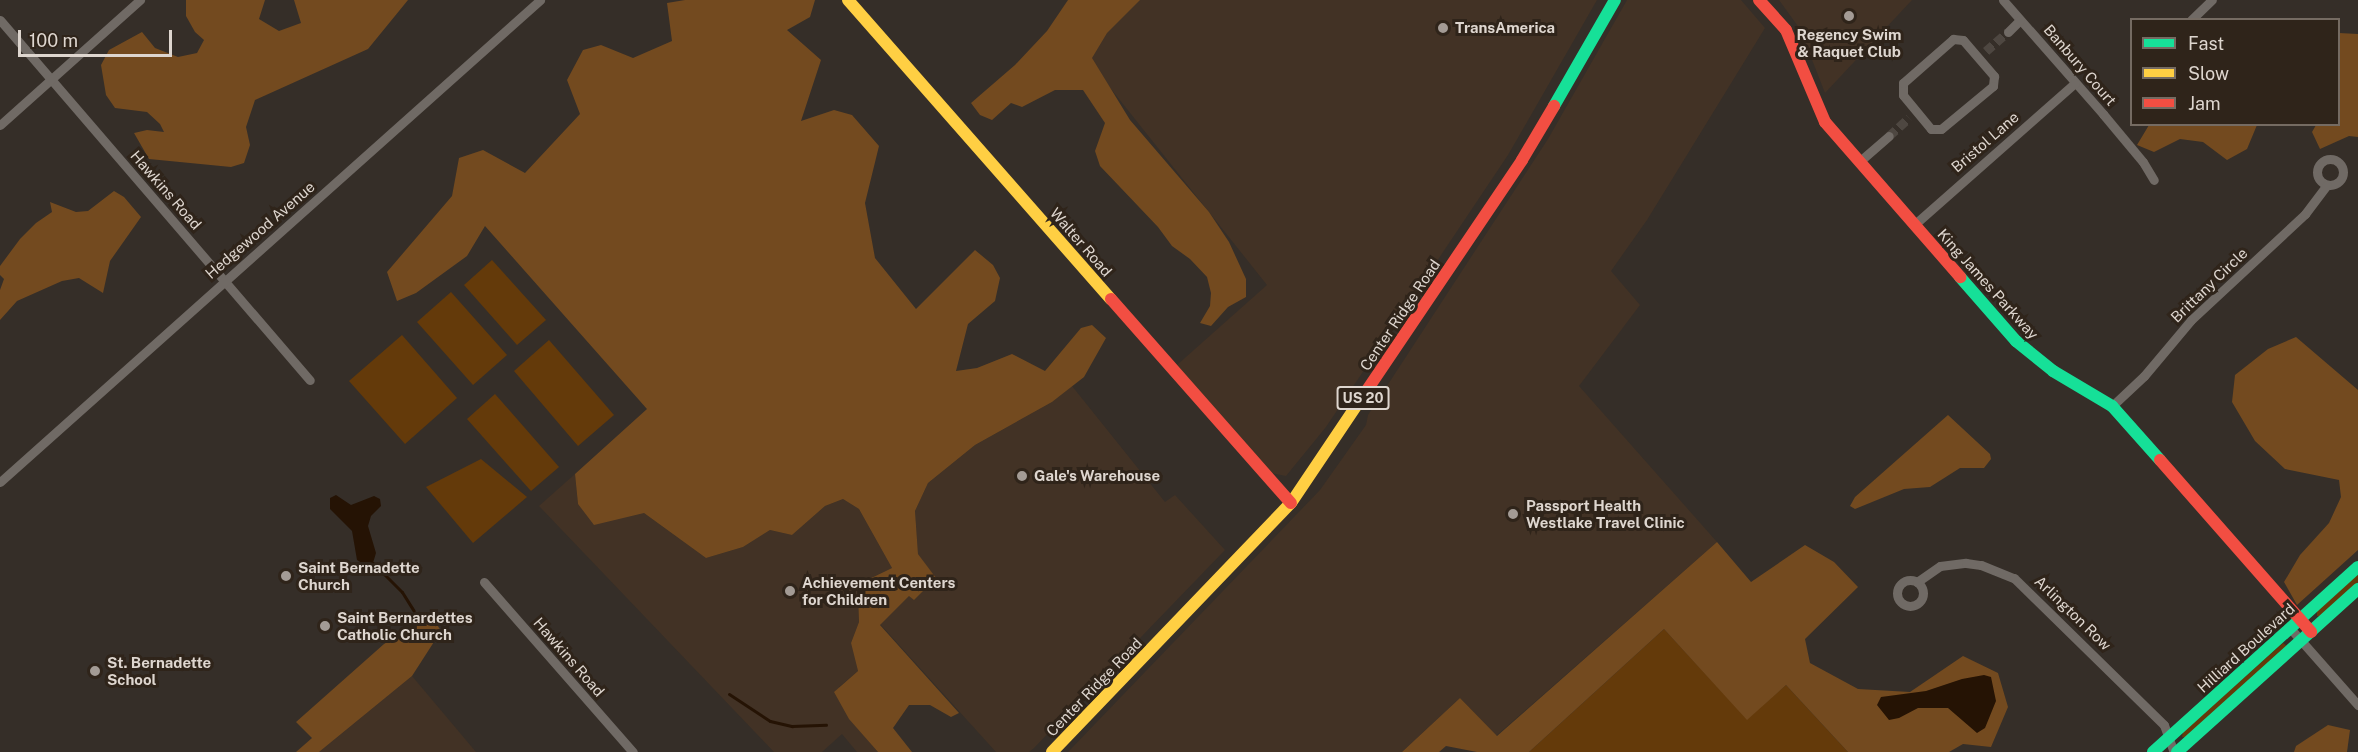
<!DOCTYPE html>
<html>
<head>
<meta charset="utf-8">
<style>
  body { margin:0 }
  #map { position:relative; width:2358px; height:752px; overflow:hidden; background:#352e28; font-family:"Public Sans",sans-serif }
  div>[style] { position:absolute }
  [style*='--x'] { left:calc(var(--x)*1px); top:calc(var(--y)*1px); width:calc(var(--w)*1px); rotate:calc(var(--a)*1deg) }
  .built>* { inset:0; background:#423225 }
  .green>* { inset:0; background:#643a0a }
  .forest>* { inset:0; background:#734a1f }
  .water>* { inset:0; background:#251304 }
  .stream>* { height:3px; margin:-1.5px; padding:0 1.5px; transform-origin:1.5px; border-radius:1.5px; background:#251304 }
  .street-tunnel>* { height:9px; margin-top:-4.5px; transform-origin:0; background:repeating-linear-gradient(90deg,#4e4741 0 9px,transparent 0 13.5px) }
  .street>* { height:9px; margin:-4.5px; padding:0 4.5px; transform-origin:4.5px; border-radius:4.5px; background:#706a65 }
  .street>.ring { margin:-4.5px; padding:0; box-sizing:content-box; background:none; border:9px solid #706a65; border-radius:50% }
  .fast>* { height:12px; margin:-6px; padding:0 6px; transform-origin:6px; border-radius:6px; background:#16e098 }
  .slow>* { height:12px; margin:-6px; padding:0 6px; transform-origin:6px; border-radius:6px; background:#ffcf43 }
  .jam>* { height:12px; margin:-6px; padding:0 6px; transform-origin:6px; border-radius:6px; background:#f24e42 }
  .dots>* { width:16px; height:16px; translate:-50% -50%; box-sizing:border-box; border:3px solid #2f241a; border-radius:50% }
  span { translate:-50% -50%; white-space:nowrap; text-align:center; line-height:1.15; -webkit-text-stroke:6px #2f241a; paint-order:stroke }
  .shield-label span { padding:2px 4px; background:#2f241a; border:2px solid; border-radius:4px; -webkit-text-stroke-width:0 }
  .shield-label { font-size:14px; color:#ded6cf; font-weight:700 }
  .poi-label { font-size:15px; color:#ded6cf; font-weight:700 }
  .left { translate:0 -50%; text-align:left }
  .street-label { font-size:15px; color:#ded6cf }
  .legend { position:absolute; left:2130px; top:18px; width:210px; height:108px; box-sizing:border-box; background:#2f241a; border:2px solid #756b62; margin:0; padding:8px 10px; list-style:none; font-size:18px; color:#ded6cf }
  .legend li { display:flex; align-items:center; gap:12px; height:30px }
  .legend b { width:30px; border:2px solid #756b62 }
  .scale { position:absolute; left:18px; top:30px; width:154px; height:27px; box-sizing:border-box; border:3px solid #ded6cf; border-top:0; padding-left:8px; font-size:18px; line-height:21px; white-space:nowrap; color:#ded6cf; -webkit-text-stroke:4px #2f241a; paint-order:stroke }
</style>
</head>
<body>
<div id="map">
  <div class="built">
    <div style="clip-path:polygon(1133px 0,1597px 0,1508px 155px,1326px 427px,1286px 476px,1271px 473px,1177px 365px,1267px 285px,1080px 50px)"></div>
    <div style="clip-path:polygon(1627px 0,1741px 0,1765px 28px,1647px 220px,1611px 271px,1640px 305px,1579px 386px,1717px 542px,1496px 736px,1460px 698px,1402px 752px,1068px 752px,1320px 490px,1366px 425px,1368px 415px,1548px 139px)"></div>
    <div style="clip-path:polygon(1779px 0,1912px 0,1825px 93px,1800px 29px)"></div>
    <div style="clip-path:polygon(1072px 386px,1165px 502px,1175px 495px,1225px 550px,1034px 748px,1029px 752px,996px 752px,880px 624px,909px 596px,935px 578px,918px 554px,915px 511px,928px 483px,975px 445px,1052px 402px)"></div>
    <div style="clip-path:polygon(575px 474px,578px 504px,644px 513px,706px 558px,743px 547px,770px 530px,792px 535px,825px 506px,843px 499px,859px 509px,892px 568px,865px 581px,858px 595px,859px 622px,851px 643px,858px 671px,839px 687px,850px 719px,878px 752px,857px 752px,842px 734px,822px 752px,774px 752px,539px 506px)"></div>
    <div style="clip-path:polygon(412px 676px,476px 752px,319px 752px)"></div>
  </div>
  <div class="green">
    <div style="clip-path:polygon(492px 260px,546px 320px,517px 345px,464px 285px)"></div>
    <div style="clip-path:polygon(451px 292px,507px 355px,473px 385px,417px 322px)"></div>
    <div style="clip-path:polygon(402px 335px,457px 398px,405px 444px,349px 381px)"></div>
    <div style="clip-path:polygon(549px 340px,614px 415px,578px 446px,514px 371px)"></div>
    <div style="clip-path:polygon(495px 394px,559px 467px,531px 491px,467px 419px)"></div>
    <div style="clip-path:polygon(481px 459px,527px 497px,473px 543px,426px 487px)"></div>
    <div style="clip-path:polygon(2358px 574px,2358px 582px,2321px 616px,2317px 616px,2317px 611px)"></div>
    <div style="clip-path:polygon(1664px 629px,1747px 719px,1786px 685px,1848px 752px,1529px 752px)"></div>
    <div style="clip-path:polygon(2283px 643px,2287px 646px,2186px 737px,2182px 737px,2183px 732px)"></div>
  </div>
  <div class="forest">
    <div style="clip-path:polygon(186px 0,265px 0,259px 19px,279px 31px,301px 23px,294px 0,408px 0,368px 49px,255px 100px,246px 127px,250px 145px,244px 163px,231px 167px,149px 159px,134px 133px,147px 130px,164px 132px,160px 124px,147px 112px,115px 108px,106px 95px,101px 65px,109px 50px,142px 32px,155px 48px,178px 57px,197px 53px,204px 40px,195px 32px,186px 16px)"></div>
    <div style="clip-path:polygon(685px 0,815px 0,810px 17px,787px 30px,821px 60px,801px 121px,834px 110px,852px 115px,879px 146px,865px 203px,875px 258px,916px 309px,975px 250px,993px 265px,1000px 278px,995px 301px,968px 324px,956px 371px,977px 368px,1012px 354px,1045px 371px,1081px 328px,1092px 325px,1106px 338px,1084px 377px,1052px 402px,975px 445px,928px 483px,915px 511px,918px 554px,936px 578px,914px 600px,909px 596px,880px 625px,959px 713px,951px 717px,930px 705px,909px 705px,893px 728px,912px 752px,878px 752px,849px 719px,834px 692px,858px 671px,851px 643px,859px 622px,858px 595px,865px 581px,892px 568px,859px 509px,843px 499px,825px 506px,792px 535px,770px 530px,743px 547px,706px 558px,644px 513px,594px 525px,578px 504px,575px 474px,647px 409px,485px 226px,467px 256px,416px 293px,397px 301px,387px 272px,452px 196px,459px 158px,483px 150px,525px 173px,580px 114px,567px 80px,583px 50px,601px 45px,633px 58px,672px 41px,667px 3px)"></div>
    <div style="clip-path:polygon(1068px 0,1140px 0,1107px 33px,1092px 58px,1130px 120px,1209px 212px,1229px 242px,1246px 279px,1246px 297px,1228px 307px,1211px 326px,1200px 323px,1210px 306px,1211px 293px,1207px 277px,1190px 259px,1172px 246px,1158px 227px,1100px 166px,1095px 151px,1105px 123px,1083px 90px,1055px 90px,1022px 107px,1011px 103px,992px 120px,980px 115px,971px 103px,1015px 65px,1047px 31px)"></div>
    <div style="clip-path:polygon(2339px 33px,2358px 34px,2358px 137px,2349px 136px,2320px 149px,2312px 132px,2316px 125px,2338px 124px)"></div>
    <div style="clip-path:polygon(2149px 125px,2149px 124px,2257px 125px,2247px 149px,2227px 160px,2203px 142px,2180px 139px,2154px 152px,2137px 145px)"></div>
    <div style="clip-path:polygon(114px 191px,124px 197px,141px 217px,110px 261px,103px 293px,79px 278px,62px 281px,17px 301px,0 320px,0 290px,4px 279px,0 275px,0 266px,20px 239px,36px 223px,52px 212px,50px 202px,76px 212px,88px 211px)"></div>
    <div style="clip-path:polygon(2296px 337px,2358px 390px,2358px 550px,2297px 605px,2284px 582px,2300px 555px,2329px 523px,2341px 497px,2339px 480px,2285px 469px,2255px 441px,2232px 402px,2235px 375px,2268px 349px)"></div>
    <div style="clip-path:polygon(1948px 415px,1990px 454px,1991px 459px,1984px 468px,1960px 468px,1930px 487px,1904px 489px,1855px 509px,1850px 506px,1855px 497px)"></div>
    <div style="clip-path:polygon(1717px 542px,1751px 582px,1805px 545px,1834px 562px,1858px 587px,1805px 639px,1810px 663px,1858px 689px,1910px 692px,1963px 656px,1998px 673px,2008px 707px,1991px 747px,1963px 744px,1949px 752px,1848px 752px,1786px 685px,1747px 720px,1664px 629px,1529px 752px,1477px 752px,1446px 746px,1439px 752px,1402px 752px,1460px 698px,1497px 736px)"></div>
    <div style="clip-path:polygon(431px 615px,441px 631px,412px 676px,319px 752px,296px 752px,312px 738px,296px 722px,384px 644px)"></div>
    <div style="clip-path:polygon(2328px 725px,2350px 730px,2347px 752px,2294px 752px,2296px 746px)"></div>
  </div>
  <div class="water">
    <div style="clip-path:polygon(336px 495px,351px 505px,374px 496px,380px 499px,381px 506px,371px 516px,368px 526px,376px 553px,373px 563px,365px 565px,357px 560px,352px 531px,330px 509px,330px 498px)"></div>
    <div style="clip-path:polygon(1984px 675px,1991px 677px,1996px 701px,1985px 728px,1977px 733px,1948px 708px,1918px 708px,1899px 718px,1889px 720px,1877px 705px,1881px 697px,1926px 691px,1962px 679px)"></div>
  </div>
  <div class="stream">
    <div style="--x:373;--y:563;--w:41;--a:45"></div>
    <div style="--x:402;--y:592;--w:22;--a:58"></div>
    <div style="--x:729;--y:694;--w:49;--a:33.4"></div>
    <div style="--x:770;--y:721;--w:23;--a:13"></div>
    <div style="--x:792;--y:726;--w:34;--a:-2"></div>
  </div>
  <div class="street-tunnel">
    <div style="--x:1986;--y:51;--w:29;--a:-41"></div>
    <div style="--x:1889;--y:136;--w:27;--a:-42"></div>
  </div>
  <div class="street">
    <div style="--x:2003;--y:0;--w:152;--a:48.7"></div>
    <div style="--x:2103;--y:114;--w:62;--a:50.2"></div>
    <div style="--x:2143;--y:162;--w:21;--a:59"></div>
    <div style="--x:0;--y:20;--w:475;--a:49.3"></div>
    <div style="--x:2191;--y:20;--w:29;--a:-44"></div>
    <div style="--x:2008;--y:32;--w:17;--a:-45"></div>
    <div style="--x:1953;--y:39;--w:10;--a:6"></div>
    <div style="--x:1963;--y:40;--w:48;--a:49.3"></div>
    <div style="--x:1994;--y:76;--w:10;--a:96"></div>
    <div style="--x:1993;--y:86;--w:67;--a:140.4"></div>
    <div style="--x:1941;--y:129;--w:10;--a:180"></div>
    <div style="--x:1931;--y:129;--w:44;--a:-129.5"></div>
    <div style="--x:1903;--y:95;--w:12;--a:-90"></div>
    <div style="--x:1903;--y:83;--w:67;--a:-41.3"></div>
    <div style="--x:0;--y:125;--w:188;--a:-41.8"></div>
    <div class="ring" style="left:2317px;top:159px;width:17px;height:17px"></div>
    <div style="--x:1860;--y:161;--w:38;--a:-41"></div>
    <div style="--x:1915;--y:224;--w:213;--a:-41.4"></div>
    <div style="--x:2112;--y:406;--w:44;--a:-43.2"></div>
    <div style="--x:2144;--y:376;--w:73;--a:-50"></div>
    <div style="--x:2191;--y:320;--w:156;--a:-42.9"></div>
    <div style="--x:2305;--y:214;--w:36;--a:-53"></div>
    <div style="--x:0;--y:482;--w:724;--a:-41.75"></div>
    <div class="ring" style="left:1897px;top:580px;width:17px;height:17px"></div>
    <div style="--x:484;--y:582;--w:226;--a:48.8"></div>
    <div style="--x:1917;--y:582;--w:28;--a:-35"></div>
    <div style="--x:1940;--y:566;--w:26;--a:-7"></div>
    <div style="--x:1966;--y:563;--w:15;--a:8"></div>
    <div style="--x:1981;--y:565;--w:35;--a:22"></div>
    <div style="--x:2014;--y:578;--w:210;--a:44.4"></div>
    <div style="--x:2164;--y:725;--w:29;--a:70"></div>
    <div style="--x:2290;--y:628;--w:103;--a:48.6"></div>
  </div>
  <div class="fast">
    <div style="--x:1554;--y:106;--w:122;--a:-60.1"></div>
    <div style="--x:1960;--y:277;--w:85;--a:48.8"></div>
    <div style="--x:2016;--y:341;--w:48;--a:39"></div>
    <div style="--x:2053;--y:371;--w:69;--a:30.7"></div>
    <div style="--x:2112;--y:406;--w:72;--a:48.4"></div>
    <div style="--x:2153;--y:752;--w:276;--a:-42.1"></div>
    <div style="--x:2177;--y:752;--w:244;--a:-42"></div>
  </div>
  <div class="slow">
    <div style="--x:848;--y:0;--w:398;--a:48.7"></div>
    <div style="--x:1052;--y:752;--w:345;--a:-46.2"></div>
    <div style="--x:1291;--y:503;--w:125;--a:-56.1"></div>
  </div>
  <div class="jam">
    <div style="--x:1759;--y:0;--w:40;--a:48"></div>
    <div style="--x:1786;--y:30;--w:100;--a:67"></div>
    <div style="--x:1825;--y:122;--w:206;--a:48.9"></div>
    <div style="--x:1111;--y:299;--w:272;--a:48.6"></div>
    <div style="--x:1361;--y:399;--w:288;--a:-56"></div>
    <div style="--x:1522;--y:160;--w:63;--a:-59.3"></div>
    <div style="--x:2160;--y:460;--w:229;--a:48.7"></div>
  </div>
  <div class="dots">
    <div style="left:1849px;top:16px;background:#a39b95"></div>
    <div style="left:1443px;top:28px;background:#a39b95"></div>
    <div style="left:1022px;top:476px;background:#a39b95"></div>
    <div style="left:1513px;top:514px;background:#a39b95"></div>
    <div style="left:286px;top:576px;background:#a39b95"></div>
    <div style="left:790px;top:591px;background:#a39b95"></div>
    <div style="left:325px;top:626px;background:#a39b95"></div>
    <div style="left:95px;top:671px;background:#a39b95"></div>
  </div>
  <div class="shield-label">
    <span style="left:1363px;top:398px">US 20</span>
  </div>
  <div class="poi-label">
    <span class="left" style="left:1455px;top:28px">TransAmerica</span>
    <span style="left:1849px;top:43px">Regency Swim<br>&amp; Raquet Club</span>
    <span class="left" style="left:1034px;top:476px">Gale's Warehouse</span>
    <span class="left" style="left:1526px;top:514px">Passport Health<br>Westlake Travel Clinic</span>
    <span class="left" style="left:298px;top:576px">Saint Bernadette<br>Church</span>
    <span class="left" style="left:802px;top:591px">Achievement Centers<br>for Children</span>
    <span class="left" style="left:337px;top:626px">Saint Bernardettes<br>Catholic Church</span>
    <span class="left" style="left:107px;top:671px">St. Bernadette<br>School</span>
  </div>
  <div class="street-label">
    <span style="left:2080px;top:65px;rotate:49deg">Banbury Court</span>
    <span style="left:1985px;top:142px;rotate:-41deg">Bristol Lane</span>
    <span style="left:166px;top:190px;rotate:49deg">Hawkins Road</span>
    <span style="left:260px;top:230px;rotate:-41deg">Hedgewood Avenue</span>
    <span style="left:1081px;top:242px;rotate:49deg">Walter Road</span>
    <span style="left:1988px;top:284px;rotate:48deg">King James Parkway</span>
    <span style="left:2209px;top:285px;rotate:-44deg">Brittany Circle</span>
    <span style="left:1400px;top:315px;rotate:-56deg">Center Ridge Road</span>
    <span style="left:2073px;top:613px;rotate:44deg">Arlington Row</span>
    <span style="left:2246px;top:648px;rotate:-42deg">Hilliard Boulevard</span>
    <span style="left:569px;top:657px;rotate:49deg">Hawkins Road</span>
    <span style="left:1094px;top:687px;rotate:-46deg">Center Ridge Road</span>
  </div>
  <ul class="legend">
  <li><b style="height:8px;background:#16e098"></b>Fast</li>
  <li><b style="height:8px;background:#ffcf43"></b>Slow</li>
  <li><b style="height:8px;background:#f24e42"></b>Jam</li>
  </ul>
  <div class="scale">100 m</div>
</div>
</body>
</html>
